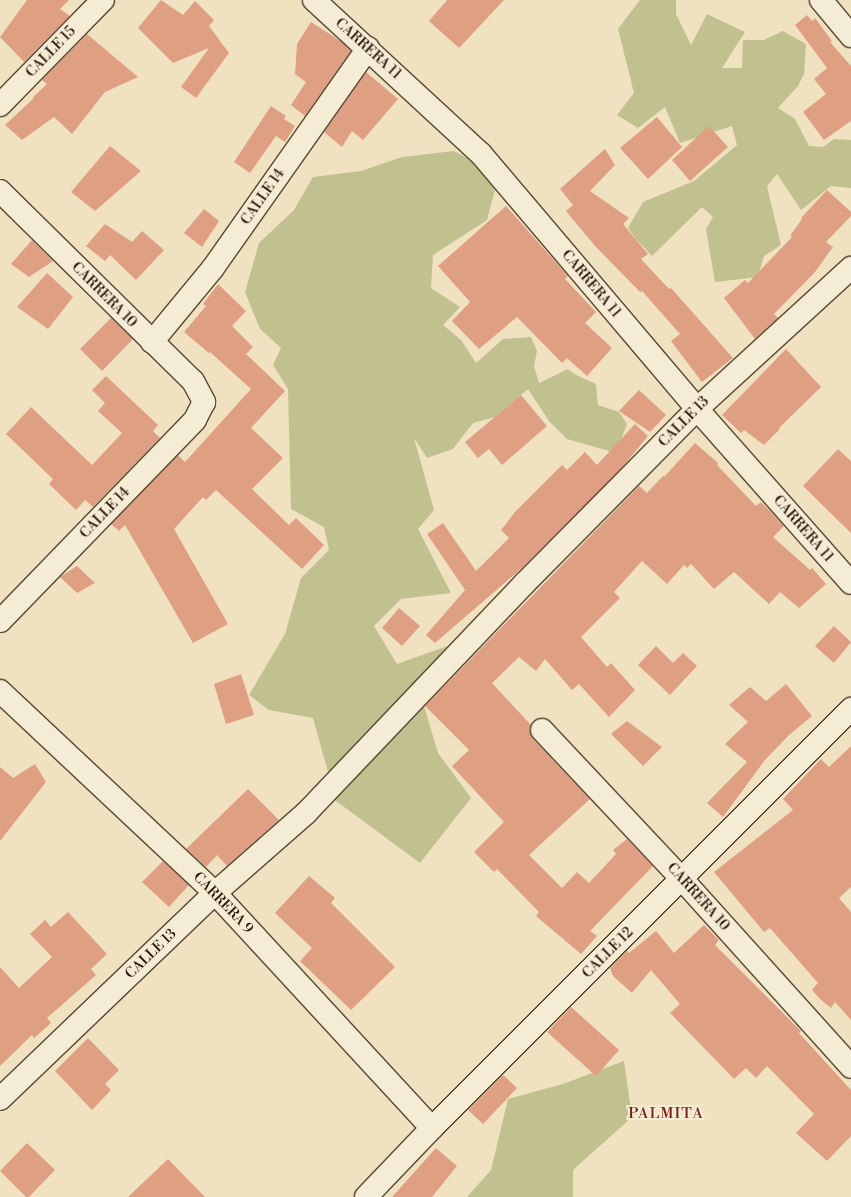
<!DOCTYPE html>
<html>
<head>
<meta charset="utf-8">
<style>
  body { margin:0 }
  #map { position:relative; width:851px; height:1197px; overflow:hidden; background:#f0e2c0; font-family:"Libre Bodoni",serif }
  div>[style] { position:absolute }
  [style*='--x'] { left:calc(var(--x)*1px); top:calc(var(--y)*1px); width:calc(var(--w)*1px); rotate:calc(var(--a)*1deg) }
  .green>* { inset:0; background:#c0c18e }
  .building>* { inset:0; background:#df9f82 }
  .roads { filter:drop-shadow(1px 0 #584934) drop-shadow(-1px 0 #584934) drop-shadow(0 1px #584934) drop-shadow(0 -1px #584934) }
  .minor>* { height:22px; margin:-11px; padding:0 11px; transform-origin:11px; border-radius:11px; background:#f5ecd6 }
  span { translate:-50% -50%; white-space:nowrap; text-align:center; line-height:1.15; -webkit-text-stroke:4px #f5ecd6; paint-order:stroke }
  .street-label { font-size:14px; color:#261605 }
  .neighbourhood-label { font-size:15px; color:#7a1f14; letter-spacing:1px }
</style>
</head>
<body>
<div id="map">
  <div class="green">
    <div style="clip-path:polygon(640px 0,676px 0,676px 14px,691px 45px,707px 14px,745px 32px,722px 68px,742px 68px,743px 40px,764px 40px,783px 31px,806px 44px,804px 74px,798px 86px,778px 108px,795px 119px,809px 146px,823px 147px,834px 139px,851px 140px,851px 188px,831px 186px,801px 210px,777px 174px,767px 186px,781px 245px,764px 256px,758px 277px,715px 282px,706px 229px,713px 217px,702px 207px,652px 256px,636px 239px,628px 228px,643px 202px,694px 181px,737px 145px,732px 126px,680px 143px,665px 107px,638px 128px,617px 115px,634px 93px,618px 29px)"></div>
    <div style="clip-path:polygon(454px 151px,476px 163px,495px 190px,487px 220px,433px 255px,431px 288px,460px 307px,443px 325px,461px 340px,476px 363px,503px 339px,531px 337px,537px 351px,534px 366px,539px 383px,568px 369px,574px 374px,596px 384px,598px 405px,619px 412px,627px 424px,616px 453px,567px 439px,549px 421px,528px 389px,495px 417px,473px 423px,453px 449px,427px 458px,414px 438px,434px 510px,418px 529px,451px 593px,401px 599px,374px 626px,397px 664px,456px 643px,420px 693px,438px 753px,471px 798px,420px 863px,336px 801px,313px 718px,269px 710px,249px 695px,285px 634px,301px 578px,329px 550px,324px 527px,291px 509px,288px 389px,273px 365px,281px 348px,260px 329px,245px 292px,259px 243px,294px 210px,313px 177px,361px 171px,402px 157px)"></div>
    <div style="clip-path:polygon(624px 1061px,632px 1117px,573px 1170px,573px 1197px,467px 1197px,491px 1170px,508px 1099px,563px 1084px)"></div>
  </div>
  <div class="building">
    <div style="clip-path:polygon(27px 0,69px 0,60px 9px,70px 16px,24px 62px,0 37px)"></div>
    <div style="clip-path:polygon(161px 0,183px 15px,195px 1px,214px 20px,209px 26px,229px 53px,196px 98px,181px 87px,209px 48px,173px 63px,138px 28px)"></div>
    <div style="clip-path:polygon(447px 0,504px 0,459px 48px,429px 21px)"></div>
    <div style="clip-path:polygon(807px 15px,812px 21px,815px 18px,832px 41px,830px 42px,851px 66px,851px 121px,824px 140px,803px 112px,826px 94px,814px 79px,827px 68px,795px 25px)"></div>
    <div style="clip-path:polygon(311px 22px,342px 42px,351px 51px,305px 116px,291px 105px,306px 82px,295px 74px,297px 44px)"></div>
    <div style="clip-path:polygon(87px 34px,138px 77px,105px 92px,72px 134px,54px 117px,22px 140px,5px 125px,34px 98px,33px 97px,47px 84px,42px 80px)"></div>
    <div style="clip-path:polygon(366px 72px,398px 99px,363px 140px,352px 131px,342px 147px,324px 132px)"></div>
    <div style="clip-path:polygon(271px 106px,286px 116px,284px 119px,295px 126px,285px 142px,276px 136px,250px 173px,234px 162px)"></div>
    <div style="clip-path:polygon(657px 117px,682px 147px,648px 179px,620px 148px)"></div>
    <div style="clip-path:polygon(709px 126px,728px 147px,690px 181px,672px 160px)"></div>
    <div style="clip-path:polygon(110px 146px,141px 171px,95px 211px,71px 192px)"></div>
    <div style="clip-path:polygon(605px 149px,615px 165px,590px 191px,629px 218px,623px 224px,648px 254px,641px 259px,669px 289px,671px 288px,733px 358px,702px 382px,671px 341px,680px 334px,642px 291px,640px 292px,596px 247px,566px 211px,573px 205px,560px 189px)"></div>
    <div style="clip-path:polygon(827px 190px,851px 212px,851px 216px,826px 242px,833px 247px,815px 272px,774px 314px,778px 318px,755px 339px,724px 298px,745px 280px,748px 283px,792px 237px,790px 236px,802px 219px,801px 218px)"></div>
    <div style="clip-path:polygon(506px 206px,568px 276px,565px 279px,596px 312px,585px 323px,612px 348px,587px 376px,567px 358px,562px 363px,517px 317px,479px 349px,452px 321px,470px 302px,438px 266px)"></div>
    <div style="clip-path:polygon(204px 209px,219px 221px,202px 247px,184px 233px)"></div>
    <div style="clip-path:polygon(105px 224px,132px 242px,142px 231px,164px 250px,136px 280px,110px 255px,105px 261px,86px 246px)"></div>
    <div style="clip-path:polygon(32px 240px,53px 261px,29px 277px,11px 264px)"></div>
    <div style="clip-path:polygon(47px 273px,73px 297px,48px 329px,17px 307px)"></div>
    <div style="clip-path:polygon(218px 284px,246px 311px,232px 326px,253px 347px,246px 354px,285px 391px,251px 428px,283px 458px,252px 489px,289px 525px,296px 518px,324px 545px,302px 569px,216px 490px,206px 500px,203px 497px,174px 529px,228px 624px,193px 643px,125px 525px,119px 531px,111px 524px,178px 455px,185px 462px,251px 389px,210px 352px,209px 353px,184px 332px,206px 306px,203px 304px)"></div>
    <div style="clip-path:polygon(111px 318px,133px 339px,102px 371px,80px 349px)"></div>
    <div style="clip-path:polygon(786px 349px,821px 387px,779px 428px,780px 429px,764px 445px,744px 430px,741px 433px,722px 415px)"></div>
    <div style="clip-path:polygon(106px 376px,158px 425px,153px 431px,160px 438px,93px 507px,85px 500px,76px 510px,49px 484px,53px 479px,6px 434px,31px 407px,92px 465px,122px 433px,98px 411px,105px 403px,92px 390px)"></div>
    <div style="clip-path:polygon(639px 390px,666px 415px,650px 432px,619px 411px)"></div>
    <div style="clip-path:polygon(521px 395px,547px 426px,502px 465px,489px 449px,478px 458px,465px 442px)"></div>
    <div style="clip-path:polygon(635px 424px,648px 436px,621px 469px,522px 568px,435px 643px,426px 635px,465px 590px,427px 534px,443px 523px,476px 571px,509px 538px,501px 530px,515px 512px,562px 465px,567px 470px,585px 452px,597px 465px)"></div>
    <div style="clip-path:polygon(695px 443px,718px 463px,717px 465px,756px 506px,761px 502px,768px 509px,784px 526px,773px 537px,810px 570px,812px 568px,826px 584px,799px 608px,780px 592px,769px 604px,734px 572px,714px 589px,691px 564px,687px 568px,684px 565px,667px 584px,642px 561px,614px 592px,620px 598px,581px 637px,607px 667px,611px 663px,635px 690px,609px 717px,579px 684px,572px 690px,545px 659px,536px 671px,519px 657px,492px 683px,531px 725px,530px 732px,533px 739px,590px 799px,529px 855px,562px 888px,577px 872px,589px 883px,616px 854px,613px 850px,627px 839px,653px 866px,590px 931px,597px 936px,581px 954px,536px 916px,539px 912px,497px 869px,494px 872px,474px 852px,504px 822px,452px 766px,469px 750px,425px 706px,639px 486px,647px 493px,663px 476px,664px 477px)"></div>
    <div style="clip-path:polygon(838px 449px,851px 461px,851px 533px,803px 486px)"></div>
    <div style="clip-path:polygon(77px 566px,95px 583px,77px 593px,60px 577px)"></div>
    <div style="clip-path:polygon(399px 608px,420px 626px,402px 646px,382px 628px)"></div>
    <div style="clip-path:polygon(834px 626px,851px 642px,834px 663px,815px 646px)"></div>
    <div style="clip-path:polygon(656px 646px,673px 663px,683px 653px,697px 666px,670px 695px,638px 665px)"></div>
    <div style="clip-path:polygon(241px 674px,254px 715px,226px 724px,214px 684px)"></div>
    <div style="clip-path:polygon(786px 684px,812px 716px,789px 735px,765px 760px,723px 817px,707px 803px,747px 762px,725px 744px,748px 722px,729px 705px,750px 687px,766px 701px)"></div>
    <div style="clip-path:polygon(627px 721px,662px 747px,643px 766px,611px 734px)"></div>
    <div style="clip-path:polygon(851px 746px,851px 887px,839px 898px,851px 912px,851px 1020px,835px 1002px,831px 1008px,820px 999px,812px 990px,818px 983px,770px 928px,764px 932px,714px 872px,793px 810px,783px 799px,821px 759px,829px 767px)"></div>
    <div style="clip-path:polygon(35px 764px,46px 782px,0 841px,0 767px,13px 778px)"></div>
    <div style="clip-path:polygon(248px 789px,279px 820px,227px 866px,217px 855px,206px 867px,186px 849px)"></div>
    <div style="clip-path:polygon(163px 861px,189px 885px,169px 907px,142px 882px)"></div>
    <div style="clip-path:polygon(309px 876px,335px 898px,331px 903px,395px 967px,351px 1010px,300px 961px,312px 948px,275px 913px)"></div>
    <div style="clip-path:polygon(68px 912px,107px 954px,91px 969px,96px 975px,47px 1018px,51px 1023px,34px 1038px,32px 1035px,0 1066px,0 967px,19px 988px,52px 957px,30px 934px,45px 920px,51px 927px)"></div>
    <div style="clip-path:polygon(704px 925px,719px 940px,715px 945px,801px 1031px,799px 1033px,851px 1090px,851px 1136px,827px 1161px,796px 1133px,814px 1114px,767px 1066px,756px 1078px,746px 1068px,734px 1079px,670px 1013px,680px 1004px,651px 970px,632px 993px,613px 976px,610px 968px,627px 951px,629px 953px,656px 931px,674px 953px)"></div>
    <div style="clip-path:polygon(571px 1007px,619px 1050px,596px 1076px,547px 1032px)"></div>
    <div style="clip-path:polygon(88px 1038px,119px 1070px,105px 1084px,111px 1090px,92px 1110px,55px 1071px)"></div>
    <div style="clip-path:polygon(503px 1075px,517px 1088px,483px 1124px,468px 1110px)"></div>
    <div style="clip-path:polygon(27px 1143px,55px 1170px,29px 1197px,26px 1197px,0 1171px)"></div>
    <div style="clip-path:polygon(436px 1148px,457px 1166px,432px 1197px,392px 1197px)"></div>
    <div style="clip-path:polygon(168px 1159px,205px 1197px,128px 1197px)"></div>
  </div>
  <div class="roads">
    <div class="minor">
      <div style="--x:314;--y:0;--w:227;--a:42.7"></div>
      <div style="--x:481;--y:154;--w:334;--a:49.7"></div>
      <div style="--x:697;--y:409;--w:232;--a:48.5"></div>
      <div style="--x:821;--y:0;--w:47;--a:50.2"></div>
      <div style="--x:0;--y:105;--w:147;--a:-45.6"></div>
      <div style="--x:0;--y:191;--w:271;--a:44.6"></div>
      <div style="--x:193;--y:381;--w:24;--a:62"></div>
      <div style="--x:204;--y:402;--w:20;--a:117"></div>
      <div style="--x:195;--y:420;--w:280;--a:134.1"></div>
      <div style="--x:152;--y:342;--w:96;--a:-50.5"></div>
      <div style="--x:213;--y:268;--w:269;--a:-54.8"></div>
      <div style="--x:0;--y:691;--w:295;--a:43.2"></div>
      <div style="--x:215;--y:893;--w:320;--a:47.3"></div>
      <div style="--x:542;--y:730;--w:203;--a:46.8"></div>
      <div style="--x:681;--y:878;--w:254;--a:48"></div>
      <div style="--x:0;--y:1099;--w:298;--a:-43.8"></div>
      <div style="--x:215;--y:893;--w:121;--a:-41.3"></div>
      <div style="--x:306;--y:813;--w:316;--a:-46.4"></div>
      <div style="--x:524;--y:584;--w:246;--a:-45.3"></div>
      <div style="--x:697;--y:409;--w:209;--a:-42.5"></div>
      <div style="--x:366;--y:1197;--w:95;--a:-46.3"></div>
      <div style="--x:432;--y:1128;--w:593;--a:-45"></div>
    </div>
  </div>
  <div class="street-label">
    <span style="left:368px;top:49px;rotate:42deg">CARRERA 11</span>
    <span style="left:51px;top:52px;rotate:-46deg">CALLE 15</span>
    <span style="left:263px;top:197px;rotate:-55deg">CALLE 14</span>
    <span style="left:591px;top:284px;rotate:50deg">CARRERA 11</span>
    <span style="left:104px;top:295px;rotate:45deg">CARRERA 10</span>
    <span style="left:684px;top:422px;rotate:-45deg">CALLE 13</span>
    <span style="left:105px;top:513px;rotate:-46deg">CALLE 14</span>
    <span style="left:803px;top:529px;rotate:49deg">CARRERA 11</span>
    <span style="left:698px;top:897px;rotate:48deg">CARRERA 10</span>
    <span style="left:223px;top:903px;rotate:46deg">CARRERA 9</span>
    <span style="left:608px;top:953px;rotate:-45deg">CALLE 12</span>
    <span style="left:151px;top:954px;rotate:-44deg">CALLE 13</span>
  </div>
  <div class="neighbourhood-label">
    <span style="left:666px;top:1114px">PALMITA</span>
  </div>
</div>
</body>
</html>
